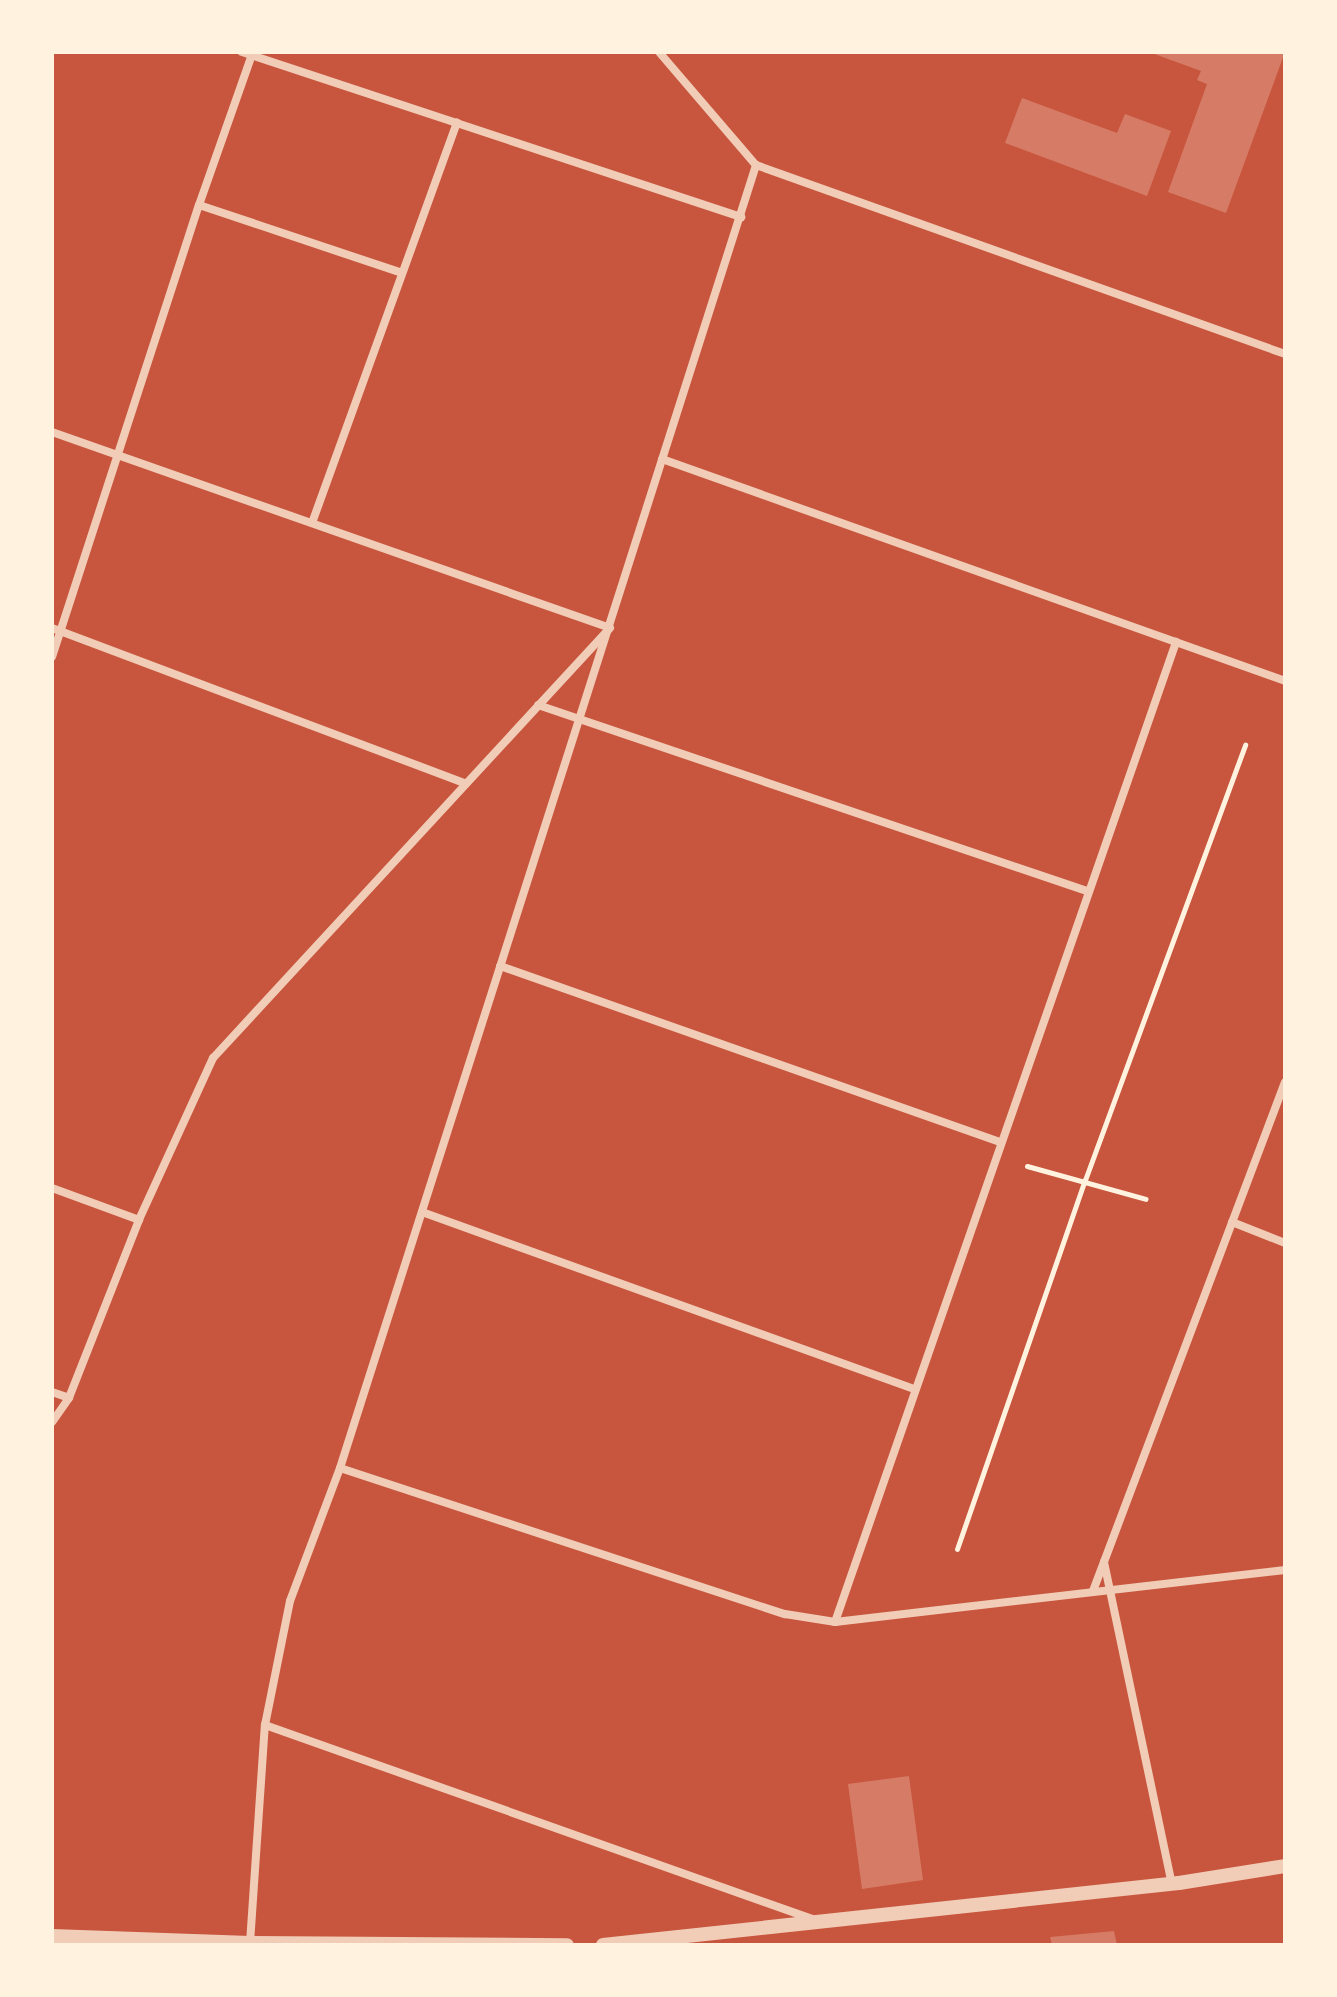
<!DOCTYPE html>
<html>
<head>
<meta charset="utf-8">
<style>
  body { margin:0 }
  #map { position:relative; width:1337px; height:1997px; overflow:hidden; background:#c8553d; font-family:"PT Sans Narrow",sans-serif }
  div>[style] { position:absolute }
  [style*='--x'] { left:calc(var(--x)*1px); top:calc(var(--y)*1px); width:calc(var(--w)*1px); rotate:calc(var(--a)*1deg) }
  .building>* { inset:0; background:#d67c66 }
  .path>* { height:5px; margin:-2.5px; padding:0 2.5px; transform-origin:2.5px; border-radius:2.5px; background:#fff3e0 }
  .minor>* { height:8px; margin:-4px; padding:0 4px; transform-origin:4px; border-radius:4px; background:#f1ccb7 }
  .tertiary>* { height:14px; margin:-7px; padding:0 7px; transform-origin:7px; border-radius:7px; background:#f1ccb7 }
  span { translate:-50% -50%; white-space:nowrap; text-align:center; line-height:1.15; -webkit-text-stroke:6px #fff3e0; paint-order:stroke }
  .frame { position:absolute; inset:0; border:54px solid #fff3e0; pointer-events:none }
</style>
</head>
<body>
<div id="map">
  <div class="building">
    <div style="clip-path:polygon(1149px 52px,1285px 52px,1226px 213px,1168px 192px,1207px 84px,1197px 80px,1201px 71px)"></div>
    <div style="clip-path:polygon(1022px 98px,1117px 133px,1125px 114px,1171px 131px,1147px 196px,1005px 143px)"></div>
    <div style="clip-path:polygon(909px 1776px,923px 1880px,862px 1889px,848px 1784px)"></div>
    <div style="clip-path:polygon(1114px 1931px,1117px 1945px,1052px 1945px,1050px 1937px)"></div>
  </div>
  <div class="path">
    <div style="--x:1027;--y:1166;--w:123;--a:15.5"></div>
    <div style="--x:957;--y:1549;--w:391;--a:-70.9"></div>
    <div style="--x:1085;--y:1180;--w:464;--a:-69.8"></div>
  </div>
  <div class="minor">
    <div style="--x:242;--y:52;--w:526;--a:18.3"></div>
    <div style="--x:659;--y:52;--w:149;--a:49.4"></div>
    <div style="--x:756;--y:165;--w:562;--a:19.66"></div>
    <div style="--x:199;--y:205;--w:214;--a:18.5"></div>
    <div style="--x:52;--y:432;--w:591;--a:19.35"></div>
    <div style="--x:610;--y:628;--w:585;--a:132.71"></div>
    <div style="--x:213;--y:1058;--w:178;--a:114.6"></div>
    <div style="--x:139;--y:1220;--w:191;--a:111.5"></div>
    <div style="--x:69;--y:1398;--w:29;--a:125"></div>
    <div style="--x:662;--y:459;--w:661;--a:19.61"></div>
    <div style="--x:312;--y:523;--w:426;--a:-70.1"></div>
    <div style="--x:52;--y:628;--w:441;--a:20.6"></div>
    <div style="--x:52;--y:657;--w:475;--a:-72"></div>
    <div style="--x:199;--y:205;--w:162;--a:-70.6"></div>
    <div style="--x:538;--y:705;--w:580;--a:18.72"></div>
    <div style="--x:500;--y:966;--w:530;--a:19.39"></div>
    <div style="--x:52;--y:1188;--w:93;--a:20.2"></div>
    <div style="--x:422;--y:1212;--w:523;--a:19.79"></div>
    <div style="--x:1232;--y:1222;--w:57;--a:21.6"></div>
    <div style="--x:52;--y:1392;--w:18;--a:19"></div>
    <div style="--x:340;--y:1468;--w:468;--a:18.2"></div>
    <div style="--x:785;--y:1614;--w:51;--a:9.1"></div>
    <div style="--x:835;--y:1622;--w:453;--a:-6.6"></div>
    <div style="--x:1104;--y:1562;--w:326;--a:78.1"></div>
    <div style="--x:1093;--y:1591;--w:544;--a:-69.33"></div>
    <div style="--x:835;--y:1622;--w:1038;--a:-70.81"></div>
    <div style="--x:265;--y:1725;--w:584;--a:19.52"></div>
    <div style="--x:250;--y:1943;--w:219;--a:-86.1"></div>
    <div style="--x:265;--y:1725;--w:126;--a:-78.6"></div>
    <div style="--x:290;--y:1601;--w:142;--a:-69.4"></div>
    <div style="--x:340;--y:1468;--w:1368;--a:-72.29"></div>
  </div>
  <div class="tertiary">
    <div style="--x:52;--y:1936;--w:198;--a:2"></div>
    <div style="--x:250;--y:1943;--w:317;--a:0.4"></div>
    <div style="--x:603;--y:1945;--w:579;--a:-6.14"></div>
    <div style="--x:1179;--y:1883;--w:107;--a:-9.1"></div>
  </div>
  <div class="frame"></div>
</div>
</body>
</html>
